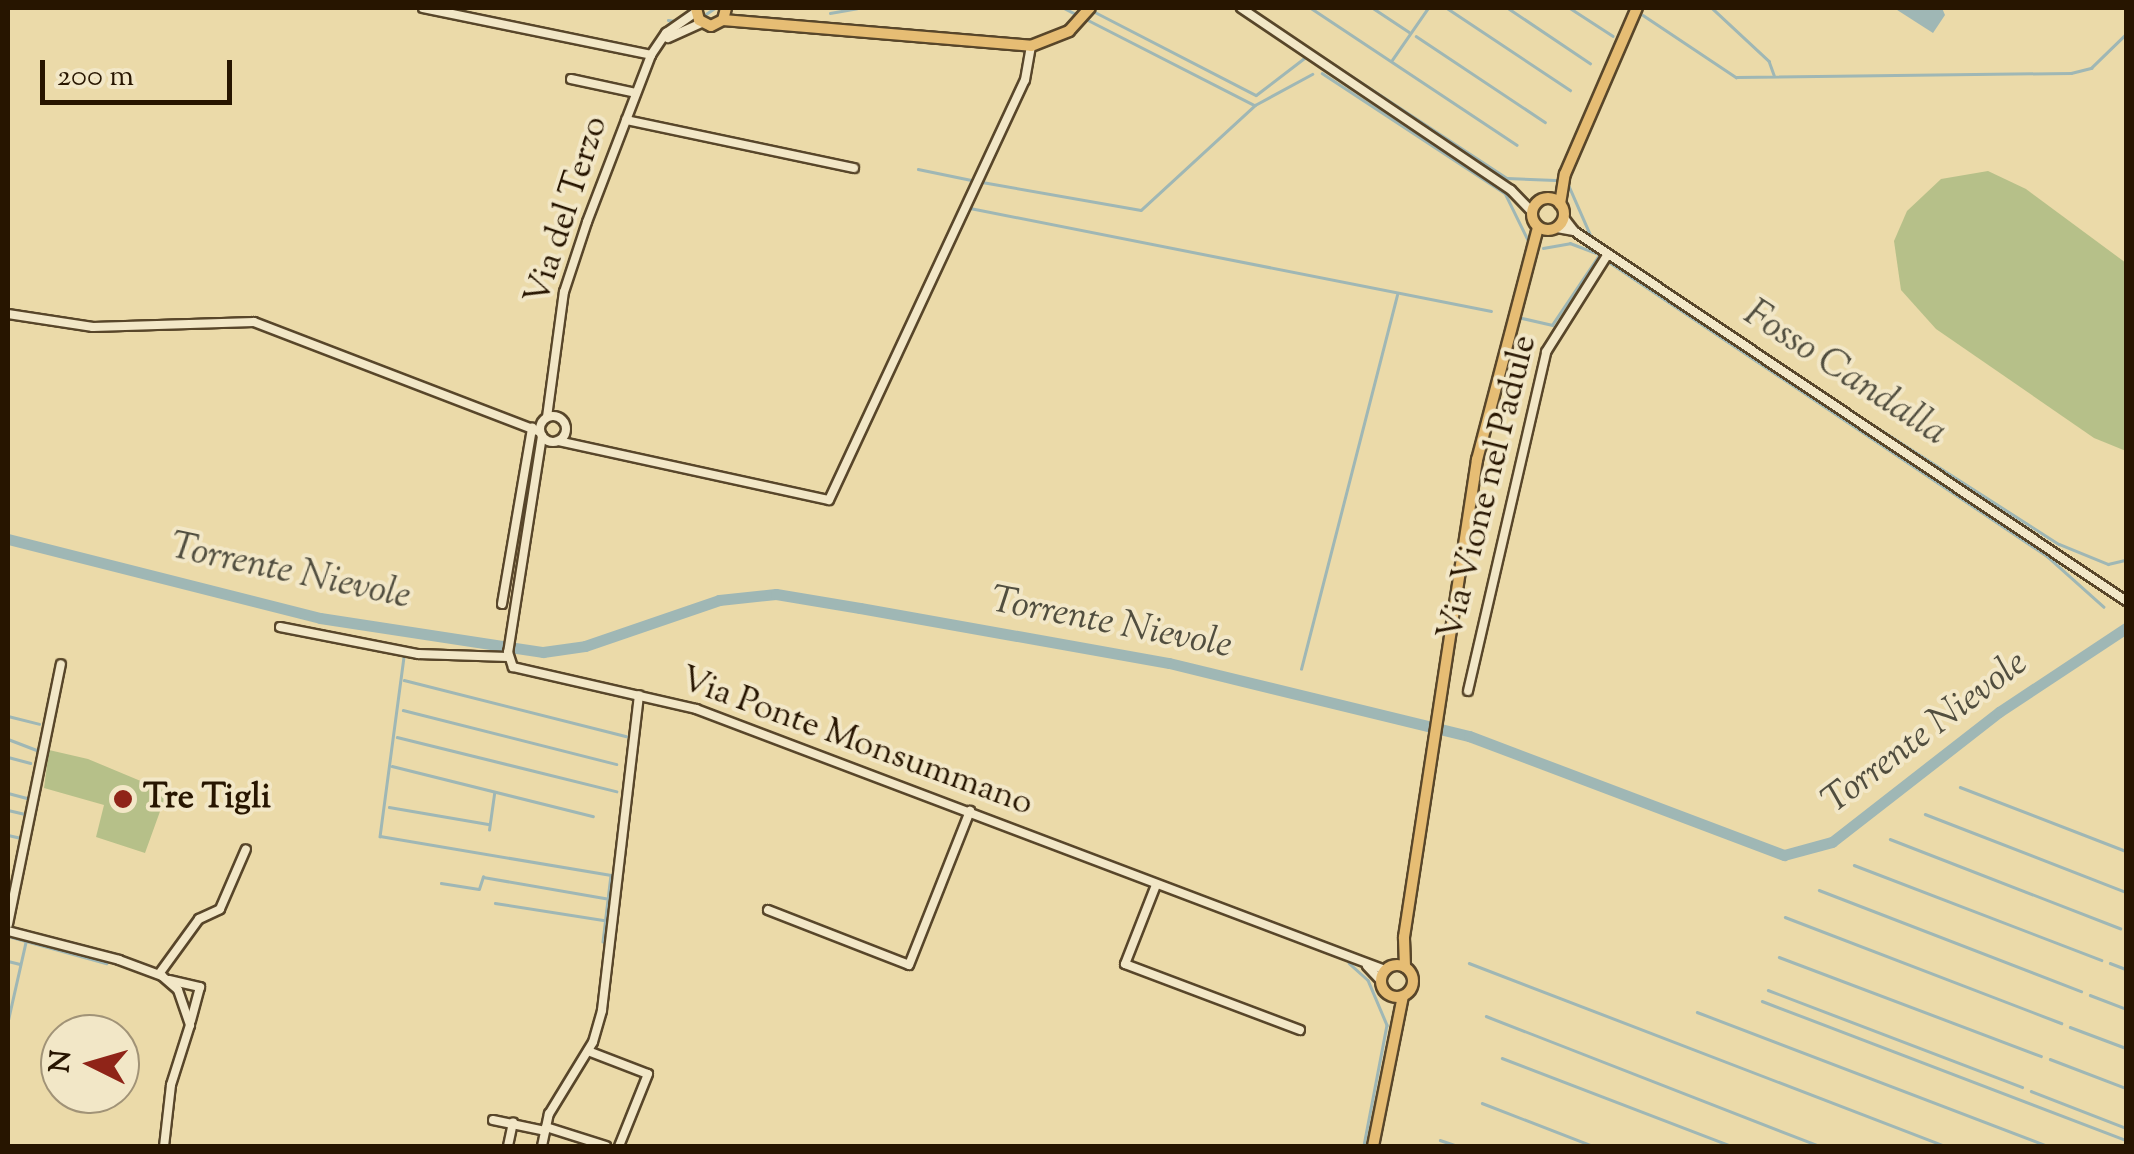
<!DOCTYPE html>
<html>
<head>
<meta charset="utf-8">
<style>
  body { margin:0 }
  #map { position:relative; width:2134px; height:1154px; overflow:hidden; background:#ebdaa9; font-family:"Sorts Mill Goudy",serif }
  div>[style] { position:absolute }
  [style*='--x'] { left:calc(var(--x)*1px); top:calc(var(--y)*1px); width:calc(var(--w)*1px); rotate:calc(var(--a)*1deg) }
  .green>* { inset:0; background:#b6c089 }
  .water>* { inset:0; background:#9fb7b5 }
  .stream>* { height:2.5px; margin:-1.25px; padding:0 1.25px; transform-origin:1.25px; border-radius:1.25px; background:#9fb7b5 }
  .river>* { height:11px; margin:-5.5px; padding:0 5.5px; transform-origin:5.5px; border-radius:5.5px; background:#9fb7b5 }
  .roads { filter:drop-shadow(2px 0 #58462a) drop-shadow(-2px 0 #58462a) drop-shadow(0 2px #58462a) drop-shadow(0 -2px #58462a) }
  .minor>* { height:8px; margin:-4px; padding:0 4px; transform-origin:4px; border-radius:4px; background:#f2e7c7 }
  .minor>.ring { margin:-4px; padding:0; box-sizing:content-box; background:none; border:8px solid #f2e7c7; border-radius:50% }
  .major>* { height:10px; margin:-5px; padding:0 5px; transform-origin:5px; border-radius:5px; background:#e6bd74 }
  .major>.ring { margin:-5px; padding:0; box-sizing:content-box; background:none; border:10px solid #e6bd74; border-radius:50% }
  .dots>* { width:28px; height:28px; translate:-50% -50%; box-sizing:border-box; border:5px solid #f2e7c7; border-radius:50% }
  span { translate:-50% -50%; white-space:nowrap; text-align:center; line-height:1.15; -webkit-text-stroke:8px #f2e7c7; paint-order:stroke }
  .street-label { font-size:35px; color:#271500 }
  .poi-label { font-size:35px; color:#271500; font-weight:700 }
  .left { translate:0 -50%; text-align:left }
  .water-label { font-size:38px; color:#514e3f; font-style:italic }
  .frame { position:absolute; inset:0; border:10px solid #271500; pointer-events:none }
  .north { position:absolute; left:40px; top:1014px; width:100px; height:100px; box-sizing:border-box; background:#f2e7c7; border:2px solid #a19377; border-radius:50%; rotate:275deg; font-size:28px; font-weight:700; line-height:40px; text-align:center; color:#271500 }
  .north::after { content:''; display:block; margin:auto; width:35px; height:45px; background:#8f2418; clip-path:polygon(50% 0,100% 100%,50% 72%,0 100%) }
  .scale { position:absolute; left:40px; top:60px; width:192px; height:45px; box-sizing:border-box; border:5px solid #271500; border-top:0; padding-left:12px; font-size:30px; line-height:35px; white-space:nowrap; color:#271500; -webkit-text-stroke:8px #f2e7c7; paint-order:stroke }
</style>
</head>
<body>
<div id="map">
  <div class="green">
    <div style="clip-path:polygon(1988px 171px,2026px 189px,2126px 263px,2126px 451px,2094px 438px,1936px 329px,1901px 290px,1894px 241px,1907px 211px,1941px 179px)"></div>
    <div style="clip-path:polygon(49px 750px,88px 759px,167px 792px,145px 853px,96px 837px,104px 805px,44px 788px)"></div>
  </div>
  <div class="water">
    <div style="clip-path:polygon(1894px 8px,1942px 8px,1945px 15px,1933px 33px)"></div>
  </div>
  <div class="stream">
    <div style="--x:1064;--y:8;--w:13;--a:27"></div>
    <div style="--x:1311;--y:8;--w:247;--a:33.6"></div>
    <div style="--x:1373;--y:8;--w:43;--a:33.7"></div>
    <div style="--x:1447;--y:8;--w:148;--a:33.7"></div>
    <div style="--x:1508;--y:8;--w:99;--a:33.9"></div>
    <div style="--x:1570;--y:8;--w:51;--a:33.1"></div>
    <div style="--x:1712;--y:8;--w:78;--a:42.9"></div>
    <div style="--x:1769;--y:61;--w:15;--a:70"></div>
    <div style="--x:1093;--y:11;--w:183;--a:27.3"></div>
    <div style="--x:1256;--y:95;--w:64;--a:-37.4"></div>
    <div style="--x:830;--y:13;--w:27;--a:-10"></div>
    <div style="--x:1643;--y:15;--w:112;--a:33.7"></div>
    <div style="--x:1736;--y:77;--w:335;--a:-0.7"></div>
    <div style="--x:2071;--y:73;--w:21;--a:-14"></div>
    <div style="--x:2091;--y:68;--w:49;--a:-44.2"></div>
    <div style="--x:703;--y:16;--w:14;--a:-34"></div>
    <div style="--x:668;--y:20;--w:8;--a:7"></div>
    <div style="--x:1088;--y:20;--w:186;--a:27.1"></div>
    <div style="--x:1416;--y:36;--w:155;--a:33.7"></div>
    <div style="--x:1315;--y:52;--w:230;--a:33.3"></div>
    <div style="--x:1507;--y:178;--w:48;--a:2.4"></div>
    <div style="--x:1392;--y:60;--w:63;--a:-55.3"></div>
    <div style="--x:1322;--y:73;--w:219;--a:33.3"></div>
    <div style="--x:1505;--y:193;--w:55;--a:63.9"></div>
    <div style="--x:918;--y:169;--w:54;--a:11.7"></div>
    <div style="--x:982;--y:182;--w:161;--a:10"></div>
    <div style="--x:1141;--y:210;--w:155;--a:-42.6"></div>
    <div style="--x:1255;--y:105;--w:65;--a:-28.5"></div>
    <div style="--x:1569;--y:186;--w:55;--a:66.3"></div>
    <div style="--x:1591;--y:236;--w:237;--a:34.2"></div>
    <div style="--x:970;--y:208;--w:531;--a:11.18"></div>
    <div style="--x:1543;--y:248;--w:27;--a:-10"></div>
    <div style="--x:1570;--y:243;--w:30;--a:21"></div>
    <div style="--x:1609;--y:262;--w:528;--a:33.87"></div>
    <div style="--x:2047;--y:556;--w:76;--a:41.8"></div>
    <div style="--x:1522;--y:318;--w:31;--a:13"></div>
    <div style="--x:1552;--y:325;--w:84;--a:-56.1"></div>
    <div style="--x:1797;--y:376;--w:311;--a:32.7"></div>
    <div style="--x:2059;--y:544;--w:53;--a:22.2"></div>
    <div style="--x:2108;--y:564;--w:18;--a:-13"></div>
    <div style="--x:404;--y:657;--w:181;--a:97.6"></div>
    <div style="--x:380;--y:836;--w:234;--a:9.6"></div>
    <div style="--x:611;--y:875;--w:67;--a:96.8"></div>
    <div style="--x:1301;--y:669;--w:386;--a:-75.6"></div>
    <div style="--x:404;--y:680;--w:229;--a:14.2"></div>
    <div style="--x:403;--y:710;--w:220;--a:14.2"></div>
    <div style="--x:8;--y:716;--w:32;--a:14"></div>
    <div style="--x:44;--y:730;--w:61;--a:-78.7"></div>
    <div style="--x:397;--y:737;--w:226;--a:13.9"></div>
    <div style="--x:8;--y:739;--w:33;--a:21"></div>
    <div style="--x:8;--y:757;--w:23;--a:15"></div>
    <div style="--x:392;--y:766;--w:207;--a:14"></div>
    <div style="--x:1960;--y:787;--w:178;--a:21.1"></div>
    <div style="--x:8;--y:793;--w:23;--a:15"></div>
    <div style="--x:389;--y:807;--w:100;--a:9.7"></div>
    <div style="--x:8;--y:810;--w:17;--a:13"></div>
    <div style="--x:1925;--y:814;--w:216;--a:21.2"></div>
    <div style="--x:489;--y:830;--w:37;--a:-82"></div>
    <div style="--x:8;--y:835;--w:13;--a:13"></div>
    <div style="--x:1890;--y:839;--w:247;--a:21.2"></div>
    <div style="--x:1854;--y:865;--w:265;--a:21"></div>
    <div style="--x:441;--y:883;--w:38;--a:9"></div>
    <div style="--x:479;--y:889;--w:13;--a:-72"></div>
    <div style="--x:483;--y:877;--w:124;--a:9.8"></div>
    <div style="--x:1819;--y:890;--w:281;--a:21.1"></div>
    <div style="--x:495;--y:903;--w:109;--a:8.9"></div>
    <div style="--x:1785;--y:917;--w:296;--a:21"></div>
    <div style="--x:8;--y:936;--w:102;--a:15.4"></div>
    <div style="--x:1779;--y:957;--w:280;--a:20.7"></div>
    <div style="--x:8;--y:961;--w:12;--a:14"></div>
    <div style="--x:1349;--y:963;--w:25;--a:42"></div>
    <div style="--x:1368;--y:980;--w:49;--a:67.1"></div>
    <div style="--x:1387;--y:1025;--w:123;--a:100.8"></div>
    <div style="--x:1469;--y:963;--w:510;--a:21.03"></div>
    <div style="--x:2110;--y:963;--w:17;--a:21"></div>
    <div style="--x:1768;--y:990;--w:272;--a:20.9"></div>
    <div style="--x:2090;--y:995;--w:39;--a:21"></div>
    <div style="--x:1762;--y:1001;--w:390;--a:20.9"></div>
    <div style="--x:1697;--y:1012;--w:376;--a:20.9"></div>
    <div style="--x:1486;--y:1016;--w:358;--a:21.3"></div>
    <div style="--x:8;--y:1020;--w:82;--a:-77.3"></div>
    <div style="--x:2070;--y:1027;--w:60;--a:20.6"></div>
    <div style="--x:1502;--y:1058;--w:245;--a:21"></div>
    <div style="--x:2050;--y:1059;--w:81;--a:20.9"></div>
    <div style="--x:2031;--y:1091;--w:102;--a:21.3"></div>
    <div style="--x:1482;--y:1103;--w:119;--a:21.2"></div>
    <div style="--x:1440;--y:1140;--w:18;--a:19"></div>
  </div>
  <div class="river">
    <div style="--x:8;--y:539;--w:322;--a:14.2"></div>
    <div style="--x:320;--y:618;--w:226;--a:8.7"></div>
    <div style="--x:543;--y:652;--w:42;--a:-8.1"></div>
    <div style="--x:585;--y:646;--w:142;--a:-18.9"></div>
    <div style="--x:719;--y:600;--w:57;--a:-6"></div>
    <div style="--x:776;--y:594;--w:85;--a:9.5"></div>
    <div style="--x:860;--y:608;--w:314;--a:10.1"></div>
    <div style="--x:1169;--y:663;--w:309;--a:13.7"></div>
    <div style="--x:1469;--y:736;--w:337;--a:20.7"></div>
    <div style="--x:1784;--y:855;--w:50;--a:-15.2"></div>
    <div style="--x:1832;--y:842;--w:212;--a:-37.9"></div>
    <div style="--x:1999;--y:712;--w:152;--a:-33.5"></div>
  </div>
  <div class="roads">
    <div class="minor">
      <div style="--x:423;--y:8;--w:233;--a:11.6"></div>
      <div style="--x:1241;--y:8;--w:326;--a:34"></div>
      <div style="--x:1511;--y:190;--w:29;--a:46"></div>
      <div style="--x:668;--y:38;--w:37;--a:-24"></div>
      <div style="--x:571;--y:79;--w:66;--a:12.2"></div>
      <div style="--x:626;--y:120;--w:233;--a:11.9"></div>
      <div style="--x:1564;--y:218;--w:16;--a:52"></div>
      <div style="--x:1557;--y:228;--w:17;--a:10"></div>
      <div style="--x:1574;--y:231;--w:665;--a:33.83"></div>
      <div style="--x:8;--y:314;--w:86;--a:8.7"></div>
      <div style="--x:93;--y:327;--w:161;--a:-1.8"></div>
      <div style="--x:254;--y:322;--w:306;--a:21"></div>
      <div class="ring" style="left:540px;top:416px;width:18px;height:18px"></div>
      <div style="--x:547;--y:417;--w:126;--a:-82.3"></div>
      <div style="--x:564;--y:292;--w:74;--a:-71.8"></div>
      <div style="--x:587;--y:222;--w:179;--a:-69"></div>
      <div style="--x:651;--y:55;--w:27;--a:-56"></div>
      <div style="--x:666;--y:33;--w:35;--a:-35"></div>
      <div style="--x:542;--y:436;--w:219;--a:98.9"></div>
      <div style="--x:508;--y:652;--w:16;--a:72"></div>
      <div style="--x:513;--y:667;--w:188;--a:12.9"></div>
      <div style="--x:696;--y:709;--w:737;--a:20.75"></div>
      <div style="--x:558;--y:441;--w:277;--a:12.3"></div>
      <div style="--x:829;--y:500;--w:463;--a:-65"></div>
      <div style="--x:1025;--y:80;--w:35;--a:-80"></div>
      <div style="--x:502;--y:604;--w:179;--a:-80.3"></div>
      <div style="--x:280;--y:627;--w:141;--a:11.1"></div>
      <div style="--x:418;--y:654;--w:90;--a:1.9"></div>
      <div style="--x:1468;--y:691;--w:348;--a:-77"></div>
      <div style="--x:1546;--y:352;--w:116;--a:-57.7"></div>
      <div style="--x:1156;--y:885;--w:85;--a:111.4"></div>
      <div style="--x:1125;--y:964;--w:187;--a:20.7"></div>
      <div style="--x:768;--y:910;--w:151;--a:21.3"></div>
      <div style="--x:909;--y:965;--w:166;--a:-68.4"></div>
      <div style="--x:8;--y:924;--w:265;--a:-78.5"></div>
      <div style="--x:8;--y:931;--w:115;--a:14.6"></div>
      <div style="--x:119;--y:960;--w:46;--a:20.4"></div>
      <div style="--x:162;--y:976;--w:21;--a:41"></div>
      <div style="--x:178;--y:990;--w:37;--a:71"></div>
      <div style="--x:190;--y:1025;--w:63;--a:107.6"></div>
      <div style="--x:171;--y:1085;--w:61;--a:96.5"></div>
      <div style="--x:1367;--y:966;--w:19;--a:47"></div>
      <div style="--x:159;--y:974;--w:68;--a:-54"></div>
      <div style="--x:199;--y:919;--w:23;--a:-25"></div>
      <div style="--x:220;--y:909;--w:65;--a:-66.6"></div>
      <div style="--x:169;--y:980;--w:32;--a:13"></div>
      <div style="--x:200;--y:987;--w:35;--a:105"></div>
      <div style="--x:588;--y:1051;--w:64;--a:21"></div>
      <div style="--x:648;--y:1074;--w:78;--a:111.9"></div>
      <div style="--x:493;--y:1120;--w:53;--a:11.9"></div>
      <div style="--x:546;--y:1127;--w:63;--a:17.6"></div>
      <div style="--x:508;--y:1146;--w:24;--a:-78"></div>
      <div style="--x:542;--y:1146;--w:33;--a:-78"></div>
      <div style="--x:549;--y:1114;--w:84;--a:-58.6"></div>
      <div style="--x:593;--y:1042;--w:33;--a:-74"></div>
      <div style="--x:602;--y:1010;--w:317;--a:-83.3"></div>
    </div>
    <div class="major">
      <div style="--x:696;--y:8;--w:12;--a:76"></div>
      <div style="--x:699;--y:20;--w:13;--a:27"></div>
      <div style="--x:711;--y:26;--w:13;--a:-27"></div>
      <div style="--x:723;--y:20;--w:12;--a:-76"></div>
      <div style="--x:723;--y:20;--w:309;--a:4.8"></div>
      <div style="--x:1031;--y:46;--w:41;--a:-21.5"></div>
      <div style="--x:1069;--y:31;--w:31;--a:-48"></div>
      <div class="ring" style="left:1532px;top:198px;width:22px;height:22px"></div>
      <div style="--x:1560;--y:204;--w:30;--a:-81"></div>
      <div style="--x:1565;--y:174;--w:181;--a:-66.6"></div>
      <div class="ring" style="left:1381px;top:965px;width:22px;height:22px"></div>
      <div style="--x:1405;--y:967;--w:30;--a:-92"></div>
      <div style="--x:1404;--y:937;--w:483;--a:-81.3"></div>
      <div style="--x:1477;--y:460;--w:240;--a:-75.3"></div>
      <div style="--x:1373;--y:1146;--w:153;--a:-78.7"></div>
    </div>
  </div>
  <div class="dots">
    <div style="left:123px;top:799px;background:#8f2418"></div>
  </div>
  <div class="street-label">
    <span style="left:568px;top:211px;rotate:-72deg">Via del Terzo</span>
    <span style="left:1489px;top:488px;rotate:-76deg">Via Vione nel Padule</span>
    <span style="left:856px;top:743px;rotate:20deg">Via Ponte Monsummano</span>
  </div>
  <div class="poi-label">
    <span class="left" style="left:143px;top:799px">Tre Tigli</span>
  </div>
  <div class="water-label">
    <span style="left:1844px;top:375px;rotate:33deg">Fosso Candalla</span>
    <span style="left:290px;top:574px;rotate:12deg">Torrente Nievole</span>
    <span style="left:1111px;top:625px;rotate:11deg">Torrente Nievole</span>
    <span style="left:1926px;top:734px;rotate:-37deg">Torrente Nievole</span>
  </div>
  <div class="frame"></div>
  <div class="north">N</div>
  <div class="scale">200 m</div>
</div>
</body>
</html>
